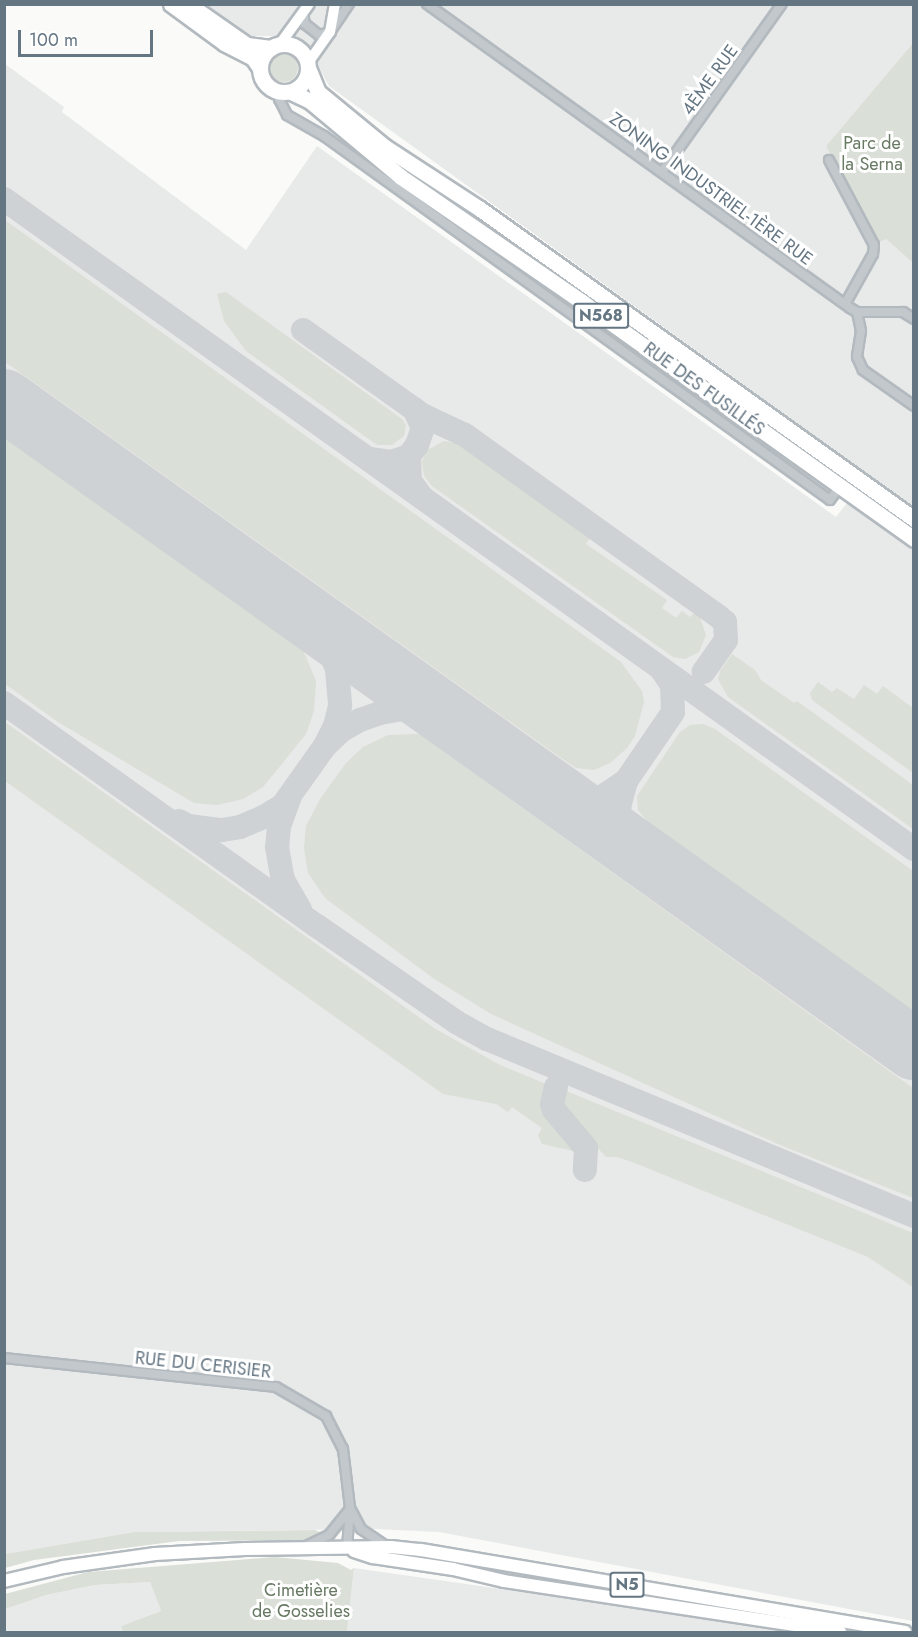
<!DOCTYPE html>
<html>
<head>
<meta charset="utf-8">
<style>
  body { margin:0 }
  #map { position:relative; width:918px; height:1637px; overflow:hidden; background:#fafaf8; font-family:Jost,sans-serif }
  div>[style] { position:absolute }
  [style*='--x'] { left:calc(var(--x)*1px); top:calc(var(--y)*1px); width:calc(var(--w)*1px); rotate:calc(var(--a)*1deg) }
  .built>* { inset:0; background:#e8e9e9 }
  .green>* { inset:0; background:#dadfd7 }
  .round { border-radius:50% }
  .taxiway>* { height:24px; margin:-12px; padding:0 12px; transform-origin:12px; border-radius:12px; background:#ced2d4 }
  .runway>* { height:62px; margin:-31px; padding:0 31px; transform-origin:31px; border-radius:31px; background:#ced2d4 }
  .roads { filter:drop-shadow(2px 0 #b3babf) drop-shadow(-2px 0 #b3babf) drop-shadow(0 2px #b3babf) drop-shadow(0 -2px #b3babf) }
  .street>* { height:8px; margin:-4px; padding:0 4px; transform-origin:4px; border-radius:4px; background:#c3c8cc }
  .secondary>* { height:10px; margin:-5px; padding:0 5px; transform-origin:5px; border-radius:5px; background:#fff }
  .primary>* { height:12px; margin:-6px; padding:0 6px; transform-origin:6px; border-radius:6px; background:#fff }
  .highway>* { height:15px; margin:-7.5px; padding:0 7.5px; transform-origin:7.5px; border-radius:7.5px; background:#fff }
  .highway>.ring { margin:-7.5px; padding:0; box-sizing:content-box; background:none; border:15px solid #fff; border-radius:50% }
  span { translate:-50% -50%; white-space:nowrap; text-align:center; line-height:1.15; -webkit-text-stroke:6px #fff; paint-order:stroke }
  .shield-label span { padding:2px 4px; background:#fff; border:2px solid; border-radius:4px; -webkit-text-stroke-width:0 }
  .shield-label { font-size:16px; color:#657683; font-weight:700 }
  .street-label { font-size:18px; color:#657683 }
  .park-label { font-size:18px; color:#687a64 }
  .frame { position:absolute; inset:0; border:6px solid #657683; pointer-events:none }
  .scale { position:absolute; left:18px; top:30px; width:135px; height:27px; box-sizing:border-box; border:3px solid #657683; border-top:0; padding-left:8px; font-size:18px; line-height:21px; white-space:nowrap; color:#657683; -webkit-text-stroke:4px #fff; paint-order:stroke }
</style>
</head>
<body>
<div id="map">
  <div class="built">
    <div style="clip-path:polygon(207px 5px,913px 5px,913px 43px,826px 146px,886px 239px,913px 263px,913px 507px,329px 86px,307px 45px,292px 36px,251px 36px)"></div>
    <div style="clip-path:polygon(5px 64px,64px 107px,62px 112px,246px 250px,317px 146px,836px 517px,848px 502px,913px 550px,913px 1621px,439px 1532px,375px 1529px,134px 1532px,5px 1554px)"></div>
    <div style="clip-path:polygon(354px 1568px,801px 1632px,347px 1632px)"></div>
    <div style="clip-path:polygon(150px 1582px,161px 1611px,121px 1626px,123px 1632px,5px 1632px,4px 1609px,46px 1595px,95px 1585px)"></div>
  </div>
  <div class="green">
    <div style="clip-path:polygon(913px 43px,913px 263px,886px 239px,877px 243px,829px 160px,831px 155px,826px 146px)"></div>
    <div class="round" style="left:270px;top:54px;width:28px;height:28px"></div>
    <div style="clip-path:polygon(458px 202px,857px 486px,854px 490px,456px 206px)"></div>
    <div style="clip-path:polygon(5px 220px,621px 662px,642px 691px,644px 702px,635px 736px,627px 748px,610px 763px,594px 770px,576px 768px,561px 758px,5px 362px)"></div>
    <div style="clip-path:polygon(226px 292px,402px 419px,406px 425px,404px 436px,392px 445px,377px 445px,246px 351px,224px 321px,217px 294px)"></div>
    <div style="clip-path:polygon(5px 438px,303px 650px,316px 681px,314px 711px,306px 734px,263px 787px,243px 799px,217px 805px,194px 803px,58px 722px,5px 684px)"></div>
    <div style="clip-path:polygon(444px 441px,460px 444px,591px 537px,586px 544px,667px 600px,662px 608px,676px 618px,682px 611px,690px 617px,695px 612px,699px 615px,706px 635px,699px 652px,685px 659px,673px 657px,432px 486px,424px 476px,422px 462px,426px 451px)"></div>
    <div style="clip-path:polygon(732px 654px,755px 670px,761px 680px,794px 703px,797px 701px,913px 785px,913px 829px,728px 697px,718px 679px,720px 671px)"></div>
    <div style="clip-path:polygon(818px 682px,832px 692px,837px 688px,854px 699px,864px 685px,877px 694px,883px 686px,913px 708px,913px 773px,812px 700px,810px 693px)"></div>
    <div style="clip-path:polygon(5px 722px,434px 1028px,500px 1065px,546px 1084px,543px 1095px,544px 1106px,548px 1116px,571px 1141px,575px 1146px,573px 1151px,542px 1144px,538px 1135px,542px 1128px,512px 1107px,508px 1112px,496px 1104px,443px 1094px,5px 781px)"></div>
    <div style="clip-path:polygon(703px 724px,715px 729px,913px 871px,913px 1012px,647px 821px,638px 810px,637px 796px,680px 732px,690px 725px)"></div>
    <div style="clip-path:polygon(419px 734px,913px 1088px,913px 1198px,778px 1144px,491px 1014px,433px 978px,325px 898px,308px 873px,304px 848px,306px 826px,320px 799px,346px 763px,363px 747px,388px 735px)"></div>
    <div style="clip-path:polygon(566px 1091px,913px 1233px,913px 1287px,868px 1257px,632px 1162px,617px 1157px,606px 1157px,564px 1111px,562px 1104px)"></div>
    <div style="clip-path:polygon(315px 1530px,322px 1533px,318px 1540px,179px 1541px,34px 1560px,5px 1568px,5px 1554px,134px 1532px)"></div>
    <div style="clip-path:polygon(275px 1557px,338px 1563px,351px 1570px,354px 1568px,347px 1632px,123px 1632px,121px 1626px,161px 1611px,150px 1582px,95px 1585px,46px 1595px,5px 1609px,5px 1594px,88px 1572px)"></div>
  </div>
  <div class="taxiway">
    <div style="--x:4;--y:199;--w:1118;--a:35.54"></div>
    <div style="--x:303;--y:330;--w:146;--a:35.5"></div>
    <div style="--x:422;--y:415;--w:47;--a:24.9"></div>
    <div style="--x:465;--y:435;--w:311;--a:35.6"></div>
    <div style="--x:718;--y:616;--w:9;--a:41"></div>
    <div style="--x:725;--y:622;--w:18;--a:87"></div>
    <div style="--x:726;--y:640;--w:39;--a:125"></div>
    <div style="--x:409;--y:456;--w:14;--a:-54"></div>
    <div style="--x:417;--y:445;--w:18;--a:-71"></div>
    <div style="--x:423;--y:428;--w:21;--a:-115"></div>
    <div style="--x:370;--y:459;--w:21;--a:8"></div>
    <div style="--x:391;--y:462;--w:19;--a:-18"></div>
    <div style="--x:409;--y:456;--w:25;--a:88"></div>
    <div style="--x:410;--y:481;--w:19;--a:54"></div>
    <div style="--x:294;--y:607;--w:22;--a:39"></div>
    <div style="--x:311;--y:621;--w:16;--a:52"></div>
    <div style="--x:321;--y:634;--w:38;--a:65"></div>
    <div style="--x:337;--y:669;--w:37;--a:85"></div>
    <div style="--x:340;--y:706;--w:21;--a:104"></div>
    <div style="--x:335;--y:726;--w:22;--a:117"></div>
    <div style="--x:325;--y:746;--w:23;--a:-43"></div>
    <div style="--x:342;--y:730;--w:21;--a:-29"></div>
    <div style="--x:360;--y:720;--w:21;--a:-19"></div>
    <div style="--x:380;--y:713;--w:23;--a:-10"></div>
    <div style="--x:403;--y:709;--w:34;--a:10"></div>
    <div style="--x:436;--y:715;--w:34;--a:27"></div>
    <div style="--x:4;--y:703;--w:384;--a:35.5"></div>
    <div style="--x:317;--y:926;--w:169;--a:34.6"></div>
    <div style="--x:456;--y:1022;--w:35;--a:29"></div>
    <div style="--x:487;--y:1039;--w:462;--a:22.5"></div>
    <div style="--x:626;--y:781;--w:83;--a:-55.7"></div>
    <div style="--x:673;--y:712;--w:27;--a:-92"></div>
    <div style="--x:672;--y:685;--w:18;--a:-124"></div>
    <div style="--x:546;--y:787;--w:28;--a:21"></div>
    <div style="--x:572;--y:797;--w:14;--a:8"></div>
    <div style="--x:586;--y:799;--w:16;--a:-7"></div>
    <div style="--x:602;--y:797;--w:29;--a:-34"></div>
    <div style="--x:626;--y:781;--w:27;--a:105"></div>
    <div style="--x:619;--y:807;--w:13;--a:81"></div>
    <div style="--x:621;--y:820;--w:11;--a:75"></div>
    <div style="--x:624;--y:831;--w:31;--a:54"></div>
    <div style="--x:289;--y:799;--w:29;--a:110"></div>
    <div style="--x:279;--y:826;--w:21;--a:95"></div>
    <div style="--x:277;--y:847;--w:34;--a:80"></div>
    <div style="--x:283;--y:880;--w:34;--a:60"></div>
    <div style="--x:179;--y:821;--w:10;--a:29"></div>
    <div style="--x:188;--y:826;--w:34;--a:7"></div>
    <div style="--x:222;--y:830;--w:18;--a:-9"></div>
    <div style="--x:240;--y:827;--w:26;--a:-23"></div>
    <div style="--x:264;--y:817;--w:22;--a:-32"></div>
    <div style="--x:283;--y:805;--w:72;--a:-54.6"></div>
    <div style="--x:556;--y:1087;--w:17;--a:103"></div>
    <div style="--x:552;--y:1104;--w:6;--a:72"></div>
    <div style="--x:554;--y:1110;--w:50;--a:49.9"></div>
    <div style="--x:586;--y:1148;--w:22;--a:93"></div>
  </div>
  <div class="runway">
    <div style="--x:4;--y:400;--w:1118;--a:35.5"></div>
  </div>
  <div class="roads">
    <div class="street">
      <div style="--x:427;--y:4;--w:521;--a:35.7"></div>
      <div style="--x:850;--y:308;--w:8;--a:30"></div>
      <div style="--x:857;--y:312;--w:46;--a:0"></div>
      <div style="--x:903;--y:312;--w:13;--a:32"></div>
      <div style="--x:303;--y:13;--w:11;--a:80"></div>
      <div style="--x:305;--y:24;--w:18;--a:38"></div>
      <div style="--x:319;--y:35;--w:11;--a:-15"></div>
      <div style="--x:330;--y:32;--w:34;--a:-56"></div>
      <div style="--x:279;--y:92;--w:7;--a:90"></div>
      <div style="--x:279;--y:99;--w:18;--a:63"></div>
      <div style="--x:287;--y:115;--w:43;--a:29.6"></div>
      <div style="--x:324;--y:136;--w:623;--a:35.73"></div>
      <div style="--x:830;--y:500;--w:17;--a:-54"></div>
      <div style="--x:829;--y:160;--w:96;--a:62.1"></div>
      <div style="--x:874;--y:245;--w:9;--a:96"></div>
      <div style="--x:873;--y:254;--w:57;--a:119.2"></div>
      <div style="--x:662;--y:172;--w:206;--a:-54.5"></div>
      <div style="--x:857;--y:312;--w:19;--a:78"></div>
      <div style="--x:861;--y:331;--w:26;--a:99"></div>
      <div style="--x:857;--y:357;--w:14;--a:65"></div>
      <div style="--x:863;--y:370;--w:62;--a:35.2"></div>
      <div style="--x:4;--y:1358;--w:274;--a:6.1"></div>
      <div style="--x:276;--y:1387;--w:58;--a:30.1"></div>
      <div style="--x:326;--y:1416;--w:37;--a:63"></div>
      <div style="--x:343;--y:1449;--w:59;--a:83.2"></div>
      <div style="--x:350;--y:1508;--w:41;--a:94.2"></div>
      <div style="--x:351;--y:1510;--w:21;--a:62"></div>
      <div style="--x:361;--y:1529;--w:29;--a:34"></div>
      <div style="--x:304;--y:1547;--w:28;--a:-26"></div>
      <div style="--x:329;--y:1535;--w:32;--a:-51"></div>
    </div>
    <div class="secondary">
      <div style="--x:280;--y:44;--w:49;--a:-54.1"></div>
      <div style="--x:308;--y:63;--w:38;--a:-55"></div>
      <div style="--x:330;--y:32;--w:28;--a:-80"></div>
    </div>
    <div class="primary">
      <div style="--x:354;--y:1551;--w:20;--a:18"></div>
      <div style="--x:373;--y:1557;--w:81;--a:8.5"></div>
      <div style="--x:453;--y:1569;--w:52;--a:13.2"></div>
      <div style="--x:504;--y:1581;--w:340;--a:8.6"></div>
      <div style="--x:4;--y:1581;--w:61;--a:-13.3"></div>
      <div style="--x:63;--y:1567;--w:93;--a:-8"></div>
      <div style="--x:155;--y:1554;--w:90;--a:-3.2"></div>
      <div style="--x:245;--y:1549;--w:146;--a:-0.8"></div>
      <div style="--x:391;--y:1547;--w:30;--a:6"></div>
      <div style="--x:421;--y:1550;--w:491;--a:9.6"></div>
    </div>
    <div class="highway">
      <div style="--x:171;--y:4;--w:66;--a:36.3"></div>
      <div style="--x:224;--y:43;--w:33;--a:27"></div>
      <div style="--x:253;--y:58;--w:12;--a:55"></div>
      <div style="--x:188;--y:4;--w:72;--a:34.8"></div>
      <div style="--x:247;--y:45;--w:24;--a:7"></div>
      <div class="ring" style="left:260px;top:44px;width:33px;height:33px"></div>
      <div style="--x:309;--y:70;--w:24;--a:68"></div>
      <div style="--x:318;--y:92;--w:87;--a:39.4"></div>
      <div style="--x:385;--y:147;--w:113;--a:33.1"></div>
      <div style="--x:480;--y:209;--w:533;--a:35.54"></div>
      <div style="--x:291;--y:92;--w:21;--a:25"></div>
      <div style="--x:310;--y:101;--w:119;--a:39.9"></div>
      <div style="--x:401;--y:177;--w:220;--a:34.6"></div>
      <div style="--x:582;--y:302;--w:408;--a:35.5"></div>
    </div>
  </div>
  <div class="shield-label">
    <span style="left:601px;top:316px">N568</span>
    <span style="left:627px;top:1585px">N5</span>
  </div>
  <div class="street-label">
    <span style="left:710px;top:80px;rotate:-54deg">4ÈME RUE</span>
    <span style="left:711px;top:189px;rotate:36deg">ZONING INDUSTRIEL-1ÈRE RUE</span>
    <span style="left:704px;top:389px;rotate:36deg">RUE DES FUSILLÉS</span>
    <span style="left:203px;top:1365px;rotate:6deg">RUE DU CERISIER</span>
  </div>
  <div class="park-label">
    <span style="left:872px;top:154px">Parc de<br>la Serna</span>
    <span style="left:301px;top:1601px">Cimetière<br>de Gosselies</span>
  </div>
  <div class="frame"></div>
  <div class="scale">100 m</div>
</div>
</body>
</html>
